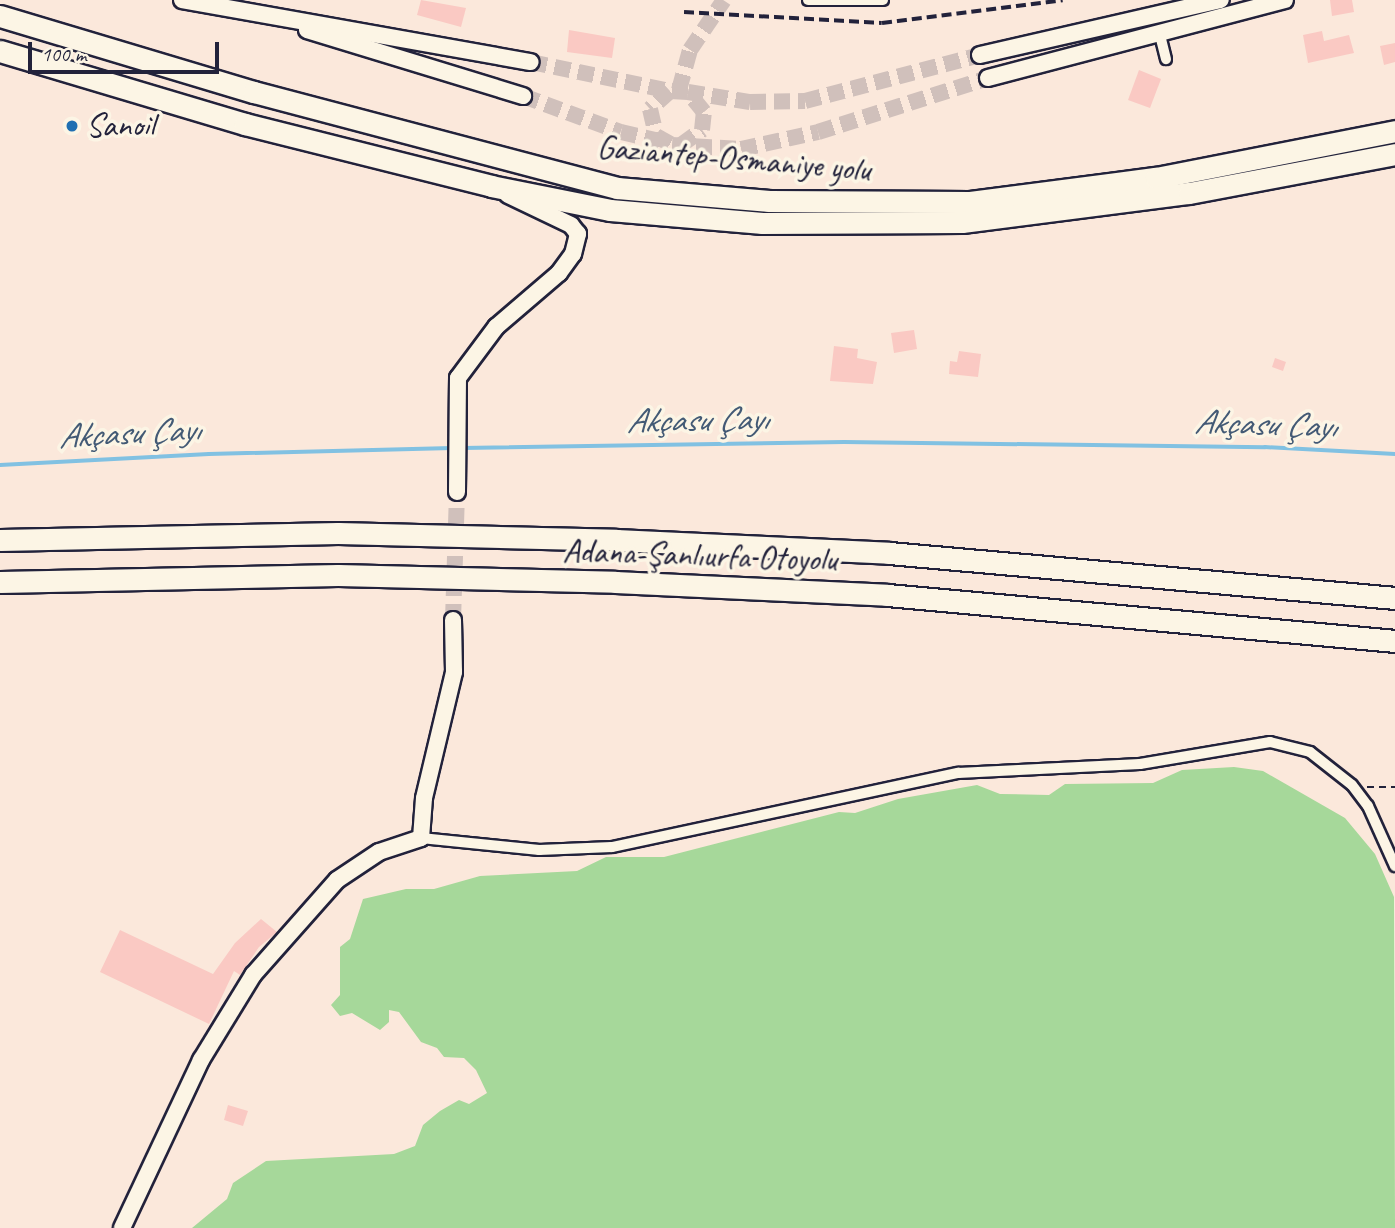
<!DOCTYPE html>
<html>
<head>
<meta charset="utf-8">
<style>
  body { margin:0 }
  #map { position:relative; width:1395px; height:1228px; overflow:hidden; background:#fbe8db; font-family:Caveat,sans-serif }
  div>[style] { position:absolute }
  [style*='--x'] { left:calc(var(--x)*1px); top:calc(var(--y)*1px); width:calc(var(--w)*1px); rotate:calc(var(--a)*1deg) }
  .green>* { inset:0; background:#a6d89a }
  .stream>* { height:3.5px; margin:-1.75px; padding:0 1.75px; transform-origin:1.75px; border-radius:1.75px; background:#81c1e2 }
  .building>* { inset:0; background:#fac9c3 }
  .secondary-tunnel>* { height:16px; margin-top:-8px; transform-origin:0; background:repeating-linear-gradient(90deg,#d0c0bb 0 16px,transparent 0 24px) }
  .path>* { height:2.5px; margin-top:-1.25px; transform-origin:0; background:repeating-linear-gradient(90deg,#22223b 0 7px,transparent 0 12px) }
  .roads { filter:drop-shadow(2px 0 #22223b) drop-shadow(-2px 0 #22223b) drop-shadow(0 2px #22223b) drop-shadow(0 -2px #22223b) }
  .street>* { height:10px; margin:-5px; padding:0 5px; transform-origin:5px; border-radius:5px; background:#fcf5e5 }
  .secondary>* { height:16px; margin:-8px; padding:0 8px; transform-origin:8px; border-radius:8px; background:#fcf5e5 }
  .highway>* { height:21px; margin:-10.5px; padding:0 10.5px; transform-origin:10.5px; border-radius:10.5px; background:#fcf5e5 }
  .rail>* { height:3.5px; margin-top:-1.75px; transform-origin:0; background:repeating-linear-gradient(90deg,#22223b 0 10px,transparent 0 15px) }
  .dots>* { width:19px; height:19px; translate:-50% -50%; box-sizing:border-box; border:4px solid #fcf5e5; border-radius:50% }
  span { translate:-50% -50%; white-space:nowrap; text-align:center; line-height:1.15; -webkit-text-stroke:7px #fcf5e5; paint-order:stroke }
  .poi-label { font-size:33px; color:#22223b }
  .left { translate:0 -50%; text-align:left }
  .street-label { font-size:33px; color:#22223b }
  .water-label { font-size:35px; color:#435a75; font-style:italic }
  .scale { position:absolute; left:28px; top:42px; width:191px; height:32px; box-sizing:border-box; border:4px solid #22223b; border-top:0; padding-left:9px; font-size:21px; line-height:24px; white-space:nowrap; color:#22223b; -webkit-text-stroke:5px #fcf5e5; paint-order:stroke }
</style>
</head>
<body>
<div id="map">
  <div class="green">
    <div style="clip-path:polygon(1234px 767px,1263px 771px,1345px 818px,1375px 854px,1394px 897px,1395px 1228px,192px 1228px,227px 1199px,233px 1183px,266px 1161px,394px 1154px,415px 1146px,423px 1125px,440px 1111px,459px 1100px,469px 1104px,487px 1093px,476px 1070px,464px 1058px,444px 1057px,437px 1048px,421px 1042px,399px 1012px,389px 1010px,389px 1022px,380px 1030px,352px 1013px,340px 1016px,331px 1005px,340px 995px,340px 947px,350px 939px,363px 899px,406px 889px,434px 889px,480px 876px,577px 871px,606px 857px,664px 857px,839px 812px,855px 813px,898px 799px,977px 785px,1000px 794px,1049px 795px,1065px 784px,1153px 783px,1182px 770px)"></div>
  </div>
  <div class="stream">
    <div style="--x:463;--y:448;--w:381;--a:-0.9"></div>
    <div style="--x:844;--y:442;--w:421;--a:0.7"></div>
    <div style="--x:1265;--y:447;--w:130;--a:3.1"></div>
    <div style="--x:0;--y:465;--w:209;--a:-3"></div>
    <div style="--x:209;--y:454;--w:243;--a:-1.4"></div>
  </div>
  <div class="building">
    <div style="clip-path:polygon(421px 0,466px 8px,461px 27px,417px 15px)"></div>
    <div style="clip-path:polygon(1330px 0,1352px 0,1354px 12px,1332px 16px)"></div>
    <div style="clip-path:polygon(569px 30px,615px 38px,612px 58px,567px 52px)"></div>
    <div style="clip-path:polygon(1322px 31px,1324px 41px,1349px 35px,1354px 53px,1308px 63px,1303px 35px)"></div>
    <div style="clip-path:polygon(1395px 43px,1395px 62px,1384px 65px,1380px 46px)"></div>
    <div style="clip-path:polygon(1139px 70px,1161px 79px,1150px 108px,1128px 100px)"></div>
    <div style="clip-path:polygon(914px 330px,917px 349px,894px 353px,891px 333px)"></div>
    <div style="clip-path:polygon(834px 346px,858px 349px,857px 358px,877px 362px,873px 384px,830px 381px)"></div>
    <div style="clip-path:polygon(959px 351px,981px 354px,978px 377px,949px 374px,950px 361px,957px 362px)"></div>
    <div style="clip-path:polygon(1275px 358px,1286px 362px,1283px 371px,1272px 367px)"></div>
    <div style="clip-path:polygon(261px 919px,277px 932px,259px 947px,240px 975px,234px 971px,209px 1024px,100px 972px,120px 930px,213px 974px,235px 943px)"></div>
    <div style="clip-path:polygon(228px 1105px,248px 1111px,243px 1126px,224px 1120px)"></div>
  </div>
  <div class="secondary-tunnel">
    <div style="--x:531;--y:62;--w:142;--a:11.8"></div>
    <div style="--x:679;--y:90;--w:41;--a:-74.6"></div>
    <div style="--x:690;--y:50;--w:60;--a:-55.8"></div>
    <div style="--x:688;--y:92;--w:63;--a:9.2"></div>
    <div style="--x:750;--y:102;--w:55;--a:-1"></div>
    <div style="--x:805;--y:101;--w:181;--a:-14.7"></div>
    <div style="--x:523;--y:96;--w:104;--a:20.2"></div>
    <div style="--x:621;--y:132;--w:44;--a:13.1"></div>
    <div style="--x:681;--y:145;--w:26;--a:-36"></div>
    <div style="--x:702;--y:130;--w:18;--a:-84"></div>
    <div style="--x:704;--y:112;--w:26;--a:-129"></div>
    <div style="--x:688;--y:92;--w:18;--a:-177"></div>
    <div style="--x:670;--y:91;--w:27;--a:138"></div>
    <div style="--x:650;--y:109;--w:28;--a:77"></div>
    <div style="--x:656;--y:136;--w:18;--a:29"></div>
    <div style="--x:672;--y:145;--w:69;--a:3.3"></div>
    <div style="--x:741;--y:149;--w:79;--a:-12.4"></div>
    <div style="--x:818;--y:132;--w:178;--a:-17.6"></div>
    <div style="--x:453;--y:620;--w:128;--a:-88.2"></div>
  </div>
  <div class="path">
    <div style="--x:1367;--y:787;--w:28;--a:0"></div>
  </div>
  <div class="roads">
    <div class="street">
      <div style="--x:808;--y:0;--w:75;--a:0"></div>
      <div style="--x:1159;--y:31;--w:29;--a:76"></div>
      <div style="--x:421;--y:838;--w:119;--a:5.8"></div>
      <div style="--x:539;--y:850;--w:73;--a:-2.4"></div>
      <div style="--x:612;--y:847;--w:354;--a:-12.1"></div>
      <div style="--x:958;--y:773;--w:182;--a:-2.8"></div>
      <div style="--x:1140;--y:764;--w:132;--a:-9.6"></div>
      <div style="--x:1270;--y:742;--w:41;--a:14"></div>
      <div style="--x:1310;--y:752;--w:53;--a:38.2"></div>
      <div style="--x:1352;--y:785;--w:26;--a:53"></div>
      <div style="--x:1368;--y:806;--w:66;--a:65.8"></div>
    </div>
    <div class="secondary">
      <div style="--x:182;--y:0;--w:354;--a:10.1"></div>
      <div style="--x:307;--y:30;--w:226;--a:17"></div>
      <div style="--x:980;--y:55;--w:247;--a:-12.9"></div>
      <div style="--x:988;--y:78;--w:307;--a:-14.7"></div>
      <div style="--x:457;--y:492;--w:114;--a:-89.5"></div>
      <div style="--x:458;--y:378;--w:64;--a:-53.3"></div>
      <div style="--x:496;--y:327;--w:83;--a:-40.6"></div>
      <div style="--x:559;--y:273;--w:24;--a:-54"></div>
      <div style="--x:573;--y:254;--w:21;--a:-76"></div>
      <div style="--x:578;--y:234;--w:11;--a:-128"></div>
      <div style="--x:571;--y:225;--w:70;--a:-154.5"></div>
      <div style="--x:122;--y:1228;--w:186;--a:-64.8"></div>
      <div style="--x:201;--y:1060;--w:100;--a:-58.5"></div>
      <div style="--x:253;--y:975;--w:127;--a:-48.5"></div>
      <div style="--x:337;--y:880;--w:50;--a:-33.7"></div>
      <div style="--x:379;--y:852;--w:44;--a:-18.4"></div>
      <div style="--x:421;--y:838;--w:40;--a:-85.7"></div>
      <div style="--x:424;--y:798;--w:130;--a:-76.6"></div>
      <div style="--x:454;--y:672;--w:52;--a:-91.1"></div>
    </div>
    <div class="highway">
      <div style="--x:0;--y:16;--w:265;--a:16.7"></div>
      <div style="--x:254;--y:92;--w:375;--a:14.8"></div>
      <div style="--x:617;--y:188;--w:153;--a:4.9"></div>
      <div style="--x:769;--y:201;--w:201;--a:0.3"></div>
      <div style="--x:970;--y:202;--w:188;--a:-7.4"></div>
      <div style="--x:1156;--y:178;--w:244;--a:-11.1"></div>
      <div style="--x:0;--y:51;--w:256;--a:16.6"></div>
      <div style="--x:245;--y:124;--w:254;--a:14.1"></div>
      <div style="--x:491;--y:186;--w:121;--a:11.4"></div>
      <div style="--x:610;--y:210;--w:153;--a:4.9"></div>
      <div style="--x:762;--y:223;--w:200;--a:-0.3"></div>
      <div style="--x:962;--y:222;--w:229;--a:-7.3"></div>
      <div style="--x:1189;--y:193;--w:210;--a:-10.7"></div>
      <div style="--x:0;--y:540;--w:338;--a:-1.2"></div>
      <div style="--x:338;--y:533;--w:278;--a:1.4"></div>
      <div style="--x:616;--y:540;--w:273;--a:2.7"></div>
      <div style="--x:889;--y:553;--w:508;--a:5.08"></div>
      <div style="--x:0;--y:582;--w:338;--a:-1.2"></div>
      <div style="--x:338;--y:575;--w:277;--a:1.4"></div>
      <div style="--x:615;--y:582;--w:272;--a:2.7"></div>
      <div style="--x:887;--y:595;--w:510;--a:5.17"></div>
    </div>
  </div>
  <div class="rail">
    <div style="--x:684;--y:12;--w:198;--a:3.2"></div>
    <div style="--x:882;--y:23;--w:182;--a:-7.2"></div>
  </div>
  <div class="dots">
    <div style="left:72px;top:126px;background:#1f6fb2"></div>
  </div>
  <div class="poi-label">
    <span class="left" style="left:86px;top:126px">Sanoil</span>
  </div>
  <div class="street-label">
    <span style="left:734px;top:159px;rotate:5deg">Gaziantep-Osmaniye yolu</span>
    <span style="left:700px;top:556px;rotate:2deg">Adana-Şanlıurfa Otoyolu</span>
  </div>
  <div class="water-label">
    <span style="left:697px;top:420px;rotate:-1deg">Akçasu Çayı</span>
    <span style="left:1265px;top:424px;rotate:2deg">Akçasu Çayı</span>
    <span style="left:129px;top:433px;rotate:-3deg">Akçasu Çayı</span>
  </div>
  <div class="scale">100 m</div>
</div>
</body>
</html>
